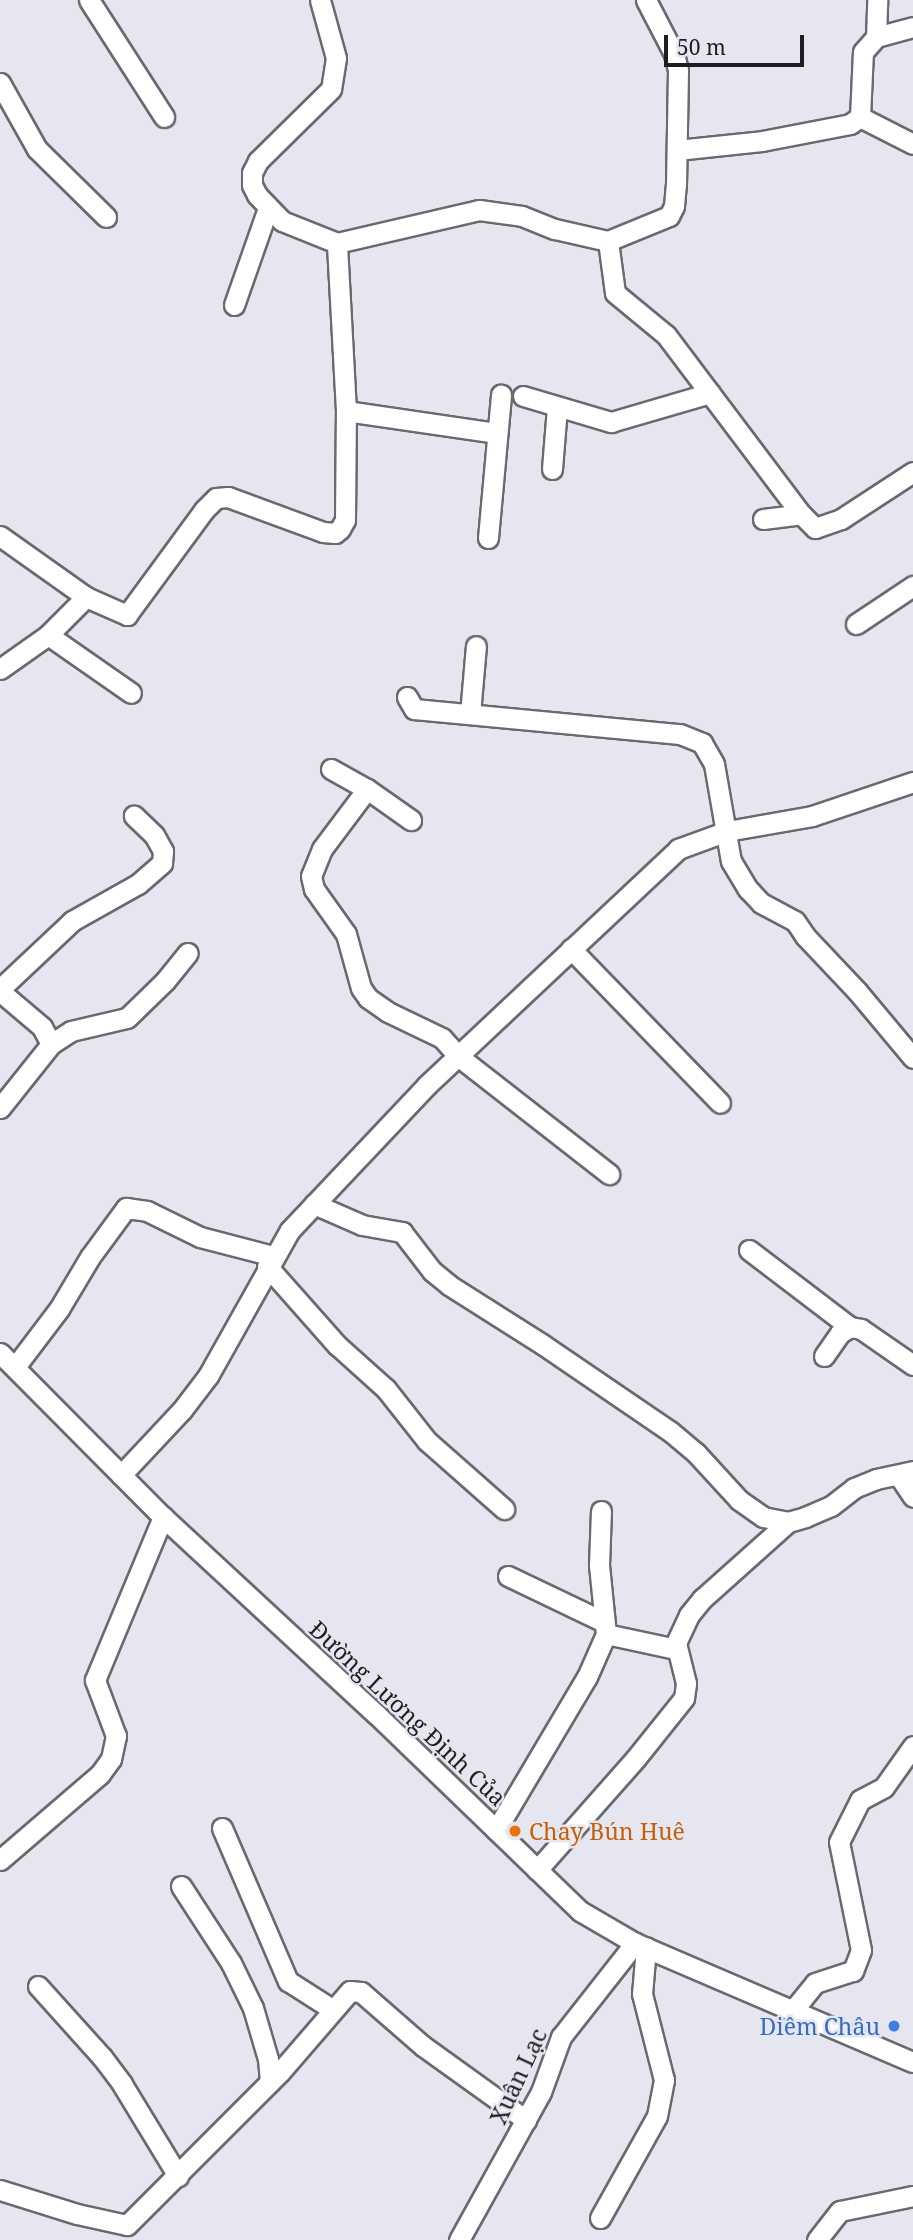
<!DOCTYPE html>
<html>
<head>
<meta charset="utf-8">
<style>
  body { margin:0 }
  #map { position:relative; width:913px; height:2240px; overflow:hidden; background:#e5e6f0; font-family:"Noto Serif",serif }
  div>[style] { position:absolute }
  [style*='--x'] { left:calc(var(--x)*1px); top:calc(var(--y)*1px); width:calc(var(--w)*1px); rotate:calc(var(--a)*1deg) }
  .roads { filter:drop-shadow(2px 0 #686972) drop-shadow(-2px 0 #686972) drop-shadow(0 2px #686972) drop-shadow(0 -2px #686972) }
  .minor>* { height:19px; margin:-9.5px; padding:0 9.5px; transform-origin:9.5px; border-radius:9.5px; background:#fff }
  .dots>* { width:19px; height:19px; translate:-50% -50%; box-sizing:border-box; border:4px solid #e5e6f0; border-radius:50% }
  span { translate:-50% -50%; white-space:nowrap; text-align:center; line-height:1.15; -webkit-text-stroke:5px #e5e6f0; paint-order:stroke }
  .street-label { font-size:23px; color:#1e1e22 }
  .food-label { font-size:23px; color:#c56008 }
  .left { translate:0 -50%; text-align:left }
  .shop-label { font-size:23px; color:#366cbe }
  .right { translate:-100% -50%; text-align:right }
  .scale { position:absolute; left:664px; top:35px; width:140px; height:32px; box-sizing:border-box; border:4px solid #1e1e22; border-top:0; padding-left:9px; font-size:21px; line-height:24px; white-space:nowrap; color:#1e1e22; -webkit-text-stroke:5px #e5e6f0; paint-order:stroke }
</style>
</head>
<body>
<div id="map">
  <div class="roads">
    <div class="minor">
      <div style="--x:89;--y:0;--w:139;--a:57.3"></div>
      <div style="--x:320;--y:0;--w:60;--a:74.6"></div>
      <div style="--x:336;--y:58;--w:31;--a:99"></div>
      <div style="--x:331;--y:89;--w:103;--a:135.4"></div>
      <div style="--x:258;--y:161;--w:13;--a:117"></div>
      <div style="--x:252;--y:173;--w:12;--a:90"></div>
      <div style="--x:252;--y:185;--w:11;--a:63"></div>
      <div style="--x:257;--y:195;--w:36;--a:46"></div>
      <div style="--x:282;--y:221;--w:59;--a:21.8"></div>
      <div style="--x:337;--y:243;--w:146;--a:-13.1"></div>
      <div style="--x:479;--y:210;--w:43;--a:7.9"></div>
      <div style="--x:522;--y:216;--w:35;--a:22"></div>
      <div style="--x:555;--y:229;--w:54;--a:12.8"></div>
      <div style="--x:608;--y:241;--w:66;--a:-22.3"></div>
      <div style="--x:669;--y:216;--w:11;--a:-63"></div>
      <div style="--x:674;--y:206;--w:21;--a:-85"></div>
      <div style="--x:676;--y:185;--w:115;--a:-89"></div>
      <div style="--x:678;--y:70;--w:16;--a:-104"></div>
      <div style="--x:674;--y:54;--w:61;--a:-117.4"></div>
      <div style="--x:876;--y:37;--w:37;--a:-88"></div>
      <div style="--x:0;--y:83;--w:76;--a:60.7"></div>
      <div style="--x:37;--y:149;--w:97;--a:44.6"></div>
      <div style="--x:860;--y:117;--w:65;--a:-87.4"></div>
      <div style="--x:863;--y:52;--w:20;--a:-49"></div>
      <div style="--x:876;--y:37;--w:38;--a:-15"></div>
      <div style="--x:677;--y:150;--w:85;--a:-6"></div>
      <div style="--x:762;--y:141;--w:90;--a:-10.9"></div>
      <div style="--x:850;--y:124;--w:12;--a:-35"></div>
      <div style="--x:860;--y:117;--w:59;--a:27"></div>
      <div style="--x:608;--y:241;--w:52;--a:82.3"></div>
      <div style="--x:615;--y:293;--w:66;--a:39.5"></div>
      <div style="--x:666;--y:335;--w:224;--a:53"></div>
      <div style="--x:801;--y:514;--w:20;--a:45"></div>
      <div style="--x:815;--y:528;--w:28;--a:-19"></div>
      <div style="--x:841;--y:519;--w:86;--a:-33.1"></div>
      <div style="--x:234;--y:305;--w:103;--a:-70.7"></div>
      <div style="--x:523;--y:396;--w:92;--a:16.5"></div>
      <div style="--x:611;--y:422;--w:103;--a:-16.3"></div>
      <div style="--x:346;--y:411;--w:153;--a:8.3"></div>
      <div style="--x:552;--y:469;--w:62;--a:-85.4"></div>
      <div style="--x:763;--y:519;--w:38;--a:-7"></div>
      <div style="--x:0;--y:536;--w:105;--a:35.3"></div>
      <div style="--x:488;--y:538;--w:144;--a:-84.8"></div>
      <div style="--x:856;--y:624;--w:69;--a:-33.7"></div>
      <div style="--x:48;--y:635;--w:101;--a:34.9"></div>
      <div style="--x:0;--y:669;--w:59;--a:-35.3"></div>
      <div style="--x:48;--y:635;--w:54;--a:-45"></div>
      <div style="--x:86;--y:597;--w:45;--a:23.7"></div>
      <div style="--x:127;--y:615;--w:130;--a:-53.7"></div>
      <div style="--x:204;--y:510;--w:17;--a:-45"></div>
      <div style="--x:216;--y:498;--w:12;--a:-5"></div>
      <div style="--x:228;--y:497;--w:101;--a:20.2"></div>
      <div style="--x:323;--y:532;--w:12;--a:5"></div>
      <div style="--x:335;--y:533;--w:6;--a:-39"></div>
      <div style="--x:340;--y:529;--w:10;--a:-61"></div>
      <div style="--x:345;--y:520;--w:109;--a:-89.5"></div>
      <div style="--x:346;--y:411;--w:168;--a:-93.1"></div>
      <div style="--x:407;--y:697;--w:14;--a:60"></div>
      <div style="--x:414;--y:709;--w:267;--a:5.4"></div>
      <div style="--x:680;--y:734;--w:24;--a:22"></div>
      <div style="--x:702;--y:743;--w:24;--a:60"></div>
      <div style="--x:714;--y:764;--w:98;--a:80.1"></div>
      <div style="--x:731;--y:861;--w:33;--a:59"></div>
      <div style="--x:748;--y:889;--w:19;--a:47"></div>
      <div style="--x:761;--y:903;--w:38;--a:28"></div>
      <div style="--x:795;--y:921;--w:18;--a:56"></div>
      <div style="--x:805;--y:936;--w:76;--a:46.6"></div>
      <div style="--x:857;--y:991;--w:87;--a:50.1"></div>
      <div style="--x:470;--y:714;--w:68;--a:-85"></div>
      <div style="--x:331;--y:769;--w:41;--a:29.1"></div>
      <div style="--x:367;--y:789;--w:75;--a:126.9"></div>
      <div style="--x:322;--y:849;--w:29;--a:112"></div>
      <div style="--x:311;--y:876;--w:13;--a:77"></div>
      <div style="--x:314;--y:889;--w:55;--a:54.6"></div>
      <div style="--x:346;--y:934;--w:56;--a:74.5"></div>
      <div style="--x:361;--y:988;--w:12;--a:55"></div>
      <div style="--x:368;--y:998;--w:24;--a:35"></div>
      <div style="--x:388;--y:1012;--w:60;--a:25.7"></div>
      <div style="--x:442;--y:1038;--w:24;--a:48"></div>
      <div style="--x:458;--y:1056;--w:192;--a:38"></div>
      <div style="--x:367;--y:789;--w:54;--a:35.2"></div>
      <div style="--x:571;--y:949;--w:214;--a:45.9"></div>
      <div style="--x:51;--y:1044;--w:19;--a:-118"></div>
      <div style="--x:42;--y:1027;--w:51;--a:-139.8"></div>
      <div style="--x:3;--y:994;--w:6;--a:-108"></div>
      <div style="--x:1;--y:988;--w:98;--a:-43.3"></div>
      <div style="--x:72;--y:921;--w:76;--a:-29.3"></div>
      <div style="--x:138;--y:884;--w:32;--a:-41"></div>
      <div style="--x:162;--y:863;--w:12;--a:-85"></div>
      <div style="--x:163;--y:851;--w:18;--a:-119"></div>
      <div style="--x:154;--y:835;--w:28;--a:-136"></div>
      <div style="--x:0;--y:1108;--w:82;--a:-51.4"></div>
      <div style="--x:51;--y:1044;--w:24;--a:-33"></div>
      <div style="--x:71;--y:1031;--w:57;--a:-13.1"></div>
      <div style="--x:127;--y:1018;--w:53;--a:-44.2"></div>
      <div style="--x:165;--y:981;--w:36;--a:-51"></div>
      <div style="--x:314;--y:1204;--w:52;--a:23.6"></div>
      <div style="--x:362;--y:1225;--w:41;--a:9.9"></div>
      <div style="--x:402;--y:1232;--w:49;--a:52.4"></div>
      <div style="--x:432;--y:1271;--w:22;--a:39"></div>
      <div style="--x:449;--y:1285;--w:110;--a:32.4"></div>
      <div style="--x:542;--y:1344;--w:156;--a:34.3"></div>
      <div style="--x:671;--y:1432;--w:33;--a:40"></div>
      <div style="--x:696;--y:1453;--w:64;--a:47.5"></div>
      <div style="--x:739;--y:1500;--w:29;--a:35"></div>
      <div style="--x:763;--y:1517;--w:25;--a:11"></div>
      <div style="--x:788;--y:1522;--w:18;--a:-16"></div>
      <div style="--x:805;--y:1517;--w:28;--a:-23"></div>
      <div style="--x:831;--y:1506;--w:29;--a:-38"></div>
      <div style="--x:854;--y:1488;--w:24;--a:-22"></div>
      <div style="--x:876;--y:1479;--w:38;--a:-12"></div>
      <div style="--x:749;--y:1250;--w:127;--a:37.3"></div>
      <div style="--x:267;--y:1266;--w:106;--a:48.5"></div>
      <div style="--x:337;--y:1345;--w:66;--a:41.9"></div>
      <div style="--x:386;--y:1389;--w:66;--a:51.7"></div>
      <div style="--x:427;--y:1441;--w:103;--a:41.4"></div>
      <div style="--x:0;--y:1353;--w:231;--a:45.2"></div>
      <div style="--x:163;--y:1517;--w:290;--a:42.8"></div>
      <div style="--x:376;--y:1714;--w:284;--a:44"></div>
      <div style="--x:580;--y:1911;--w:64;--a:30.2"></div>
      <div style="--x:635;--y:1943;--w:302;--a:23.2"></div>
      <div style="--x:824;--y:1356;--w:28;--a:-55"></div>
      <div style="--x:840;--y:1333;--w:12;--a:-31"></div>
      <div style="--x:850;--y:1327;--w:11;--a:10"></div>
      <div style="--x:861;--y:1329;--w:63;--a:34.7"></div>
      <div style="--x:15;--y:1367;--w:73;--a:-52.8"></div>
      <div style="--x:59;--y:1309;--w:61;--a:-59.2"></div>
      <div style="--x:90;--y:1257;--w:61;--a:-53.7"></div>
      <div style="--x:126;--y:1208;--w:21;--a:8"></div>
      <div style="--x:147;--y:1211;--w:59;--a:26.1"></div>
      <div style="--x:200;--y:1237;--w:75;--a:14.6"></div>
      <div style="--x:121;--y:1475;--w:89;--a:-46.8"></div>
      <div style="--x:182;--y:1410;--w:43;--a:-52.6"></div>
      <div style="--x:208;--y:1376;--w:167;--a:-60.7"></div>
      <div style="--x:290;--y:1230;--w:199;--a:-46.6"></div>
      <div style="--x:427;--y:1085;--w:345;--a:-43.2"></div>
      <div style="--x:678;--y:849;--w:52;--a:-20.2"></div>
      <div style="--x:727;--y:831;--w:86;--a:-10"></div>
      <div style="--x:812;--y:816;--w:107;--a:-18.6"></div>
      <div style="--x:899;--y:1476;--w:25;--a:56"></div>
      <div style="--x:508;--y:1576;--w:104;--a:25.6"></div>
      <div style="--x:606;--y:1634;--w:72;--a:12.1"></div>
      <div style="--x:222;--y:1828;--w:167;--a:66.7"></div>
      <div style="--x:288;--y:1981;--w:52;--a:32.5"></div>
      <div style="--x:496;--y:1830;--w:178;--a:-59.3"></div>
      <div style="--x:587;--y:1677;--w:47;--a:-66.2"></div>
      <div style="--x:606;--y:1634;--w:69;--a:-95.8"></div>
      <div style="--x:599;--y:1565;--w:54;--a:-87.9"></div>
      <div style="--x:0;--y:1860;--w:132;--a:-40.7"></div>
      <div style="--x:100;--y:1774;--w:19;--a:-54"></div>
      <div style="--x:111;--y:1759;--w:24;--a:-78"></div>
      <div style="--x:116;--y:1736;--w:60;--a:-110.6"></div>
      <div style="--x:95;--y:1680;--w:177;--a:-67.4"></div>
      <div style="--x:537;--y:1870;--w:149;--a:-48.5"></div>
      <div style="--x:636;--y:1758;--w:77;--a:-51.3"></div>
      <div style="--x:684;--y:1698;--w:15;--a:-82"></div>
      <div style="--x:686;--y:1683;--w:41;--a:-104"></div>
      <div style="--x:676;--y:1643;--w:31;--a:-65"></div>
      <div style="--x:689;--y:1615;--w:21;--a:-51"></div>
      <div style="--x:702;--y:1599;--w:115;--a:-41.8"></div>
      <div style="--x:181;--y:1886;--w:92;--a:57"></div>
      <div style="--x:231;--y:1963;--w:50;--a:63.9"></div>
      <div style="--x:253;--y:2008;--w:53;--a:73.6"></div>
      <div style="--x:268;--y:2059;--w:23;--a:85"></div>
      <div style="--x:38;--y:1986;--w:96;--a:48"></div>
      <div style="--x:102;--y:2057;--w:34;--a:53"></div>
      <div style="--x:122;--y:2084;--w:108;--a:58.7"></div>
      <div style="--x:794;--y:2009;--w:33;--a:-51"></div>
      <div style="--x:815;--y:1983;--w:40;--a:-18"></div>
      <div style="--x:853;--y:1971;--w:22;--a:-69"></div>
      <div style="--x:861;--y:1950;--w:110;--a:-101.5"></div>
      <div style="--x:839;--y:1842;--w:47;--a:-63.4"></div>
      <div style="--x:860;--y:1800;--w:27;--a:-28"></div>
      <div style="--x:884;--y:1787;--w:50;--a:-54.7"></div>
      <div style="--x:0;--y:2190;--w:81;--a:17.3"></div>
      <div style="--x:77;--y:2214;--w:51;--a:12.4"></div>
      <div style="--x:127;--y:2225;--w:216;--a:-45"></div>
      <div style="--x:280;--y:2072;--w:107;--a:-49.2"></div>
      <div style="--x:350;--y:1991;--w:11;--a:5"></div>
      <div style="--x:361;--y:1992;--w:82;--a:41.1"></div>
      <div style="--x:423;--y:2046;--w:127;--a:35.7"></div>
      <div style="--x:600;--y:2218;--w:117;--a:-60.8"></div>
      <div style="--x:657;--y:2116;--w:37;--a:-79"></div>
      <div style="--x:664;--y:2080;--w:89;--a:-104.3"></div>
      <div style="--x:642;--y:1994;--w:47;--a:-85.1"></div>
      <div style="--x:459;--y:2240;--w:169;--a:-61"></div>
      <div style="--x:541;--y:2092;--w:59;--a:-70"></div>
      <div style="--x:561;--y:2037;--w:120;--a:-51.8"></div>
      <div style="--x:817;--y:2240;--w:37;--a:-52"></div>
      <div style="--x:840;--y:2211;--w:75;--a:-11.6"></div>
    </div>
  </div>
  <div class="dots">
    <div style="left:515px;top:1831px;background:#e8710a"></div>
    <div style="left:894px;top:2026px;background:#3f7fe0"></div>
  </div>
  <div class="street-label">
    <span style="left:408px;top:1713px;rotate:43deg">Đường Lương Định Của</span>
    <span style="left:518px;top:2076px;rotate:-65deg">Xuân Lạc</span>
  </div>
  <div class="food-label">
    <span class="left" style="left:529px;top:1831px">Chay Bún Huê</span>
  </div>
  <div class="shop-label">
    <span class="right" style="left:880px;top:2026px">Diêm Châu</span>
  </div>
  <div class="scale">50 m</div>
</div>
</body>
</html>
